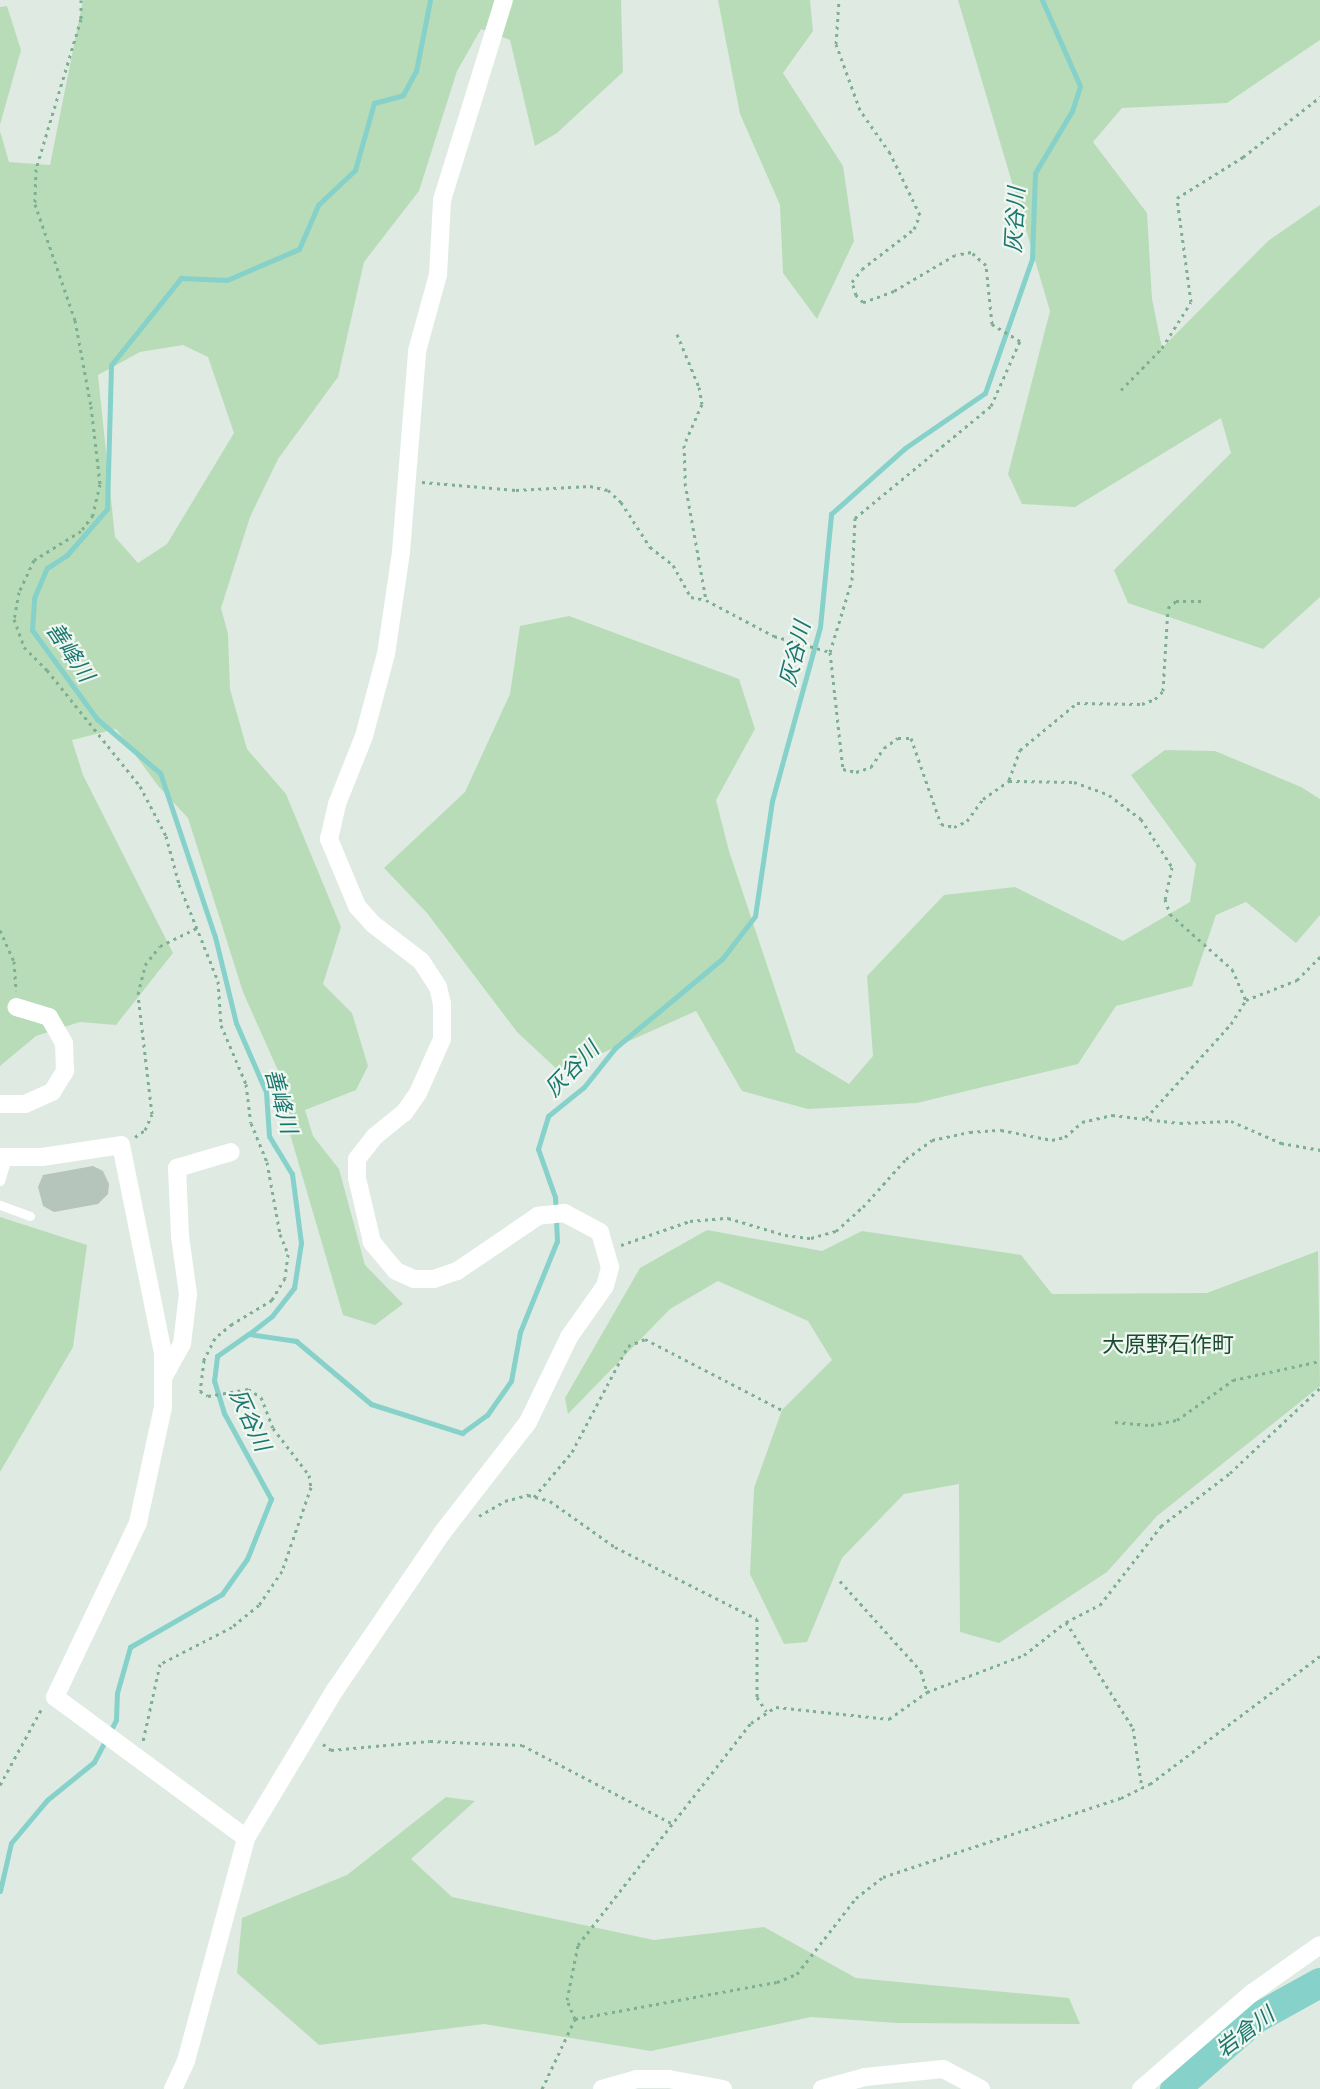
<!DOCTYPE html>
<html>
<head>
<meta charset="utf-8">
<style>
  body { margin:0 }
  #map { position:relative; width:1320px; height:2089px; overflow:hidden; background:#dfebe2; font-family:"Titillium Web","Noto Sans JP",sans-serif }
  div>[style] { position:absolute }
  [style*='--x'] { left:calc(var(--x)*1px); top:calc(var(--y)*1px); width:calc(var(--w)*1px); rotate:calc(var(--a)*1deg) }
  .green>* { inset:0; background:#b8dcb8 }
  .stream>* { height:5px; margin:-2.5px; padding:0 2.5px; transform-origin:2.5px; border-radius:2.5px; background:#86d1c9 }
  .river>* { height:30px; margin:-15px; padding:0 15px; transform-origin:15px; border-radius:15px; background:#86d1c9 }
  .building>* { inset:0; background:#b5c5bb }
  .path>* { height:3px; margin-top:-1.5px; transform-origin:0; background:repeating-linear-gradient(90deg,#7faf93 0 3px,transparent 0 7.5px) }
  .lane>* { height:9px; margin:-4.5px; padding:0 4.5px; transform-origin:4.5px; border-radius:4.5px; background:#fff }
  .street>* { height:18px; margin:-9px; padding:0 9px; transform-origin:9px; border-radius:9px; background:#fff }
  span { translate:-50% -50%; white-space:nowrap; text-align:center; line-height:1.15; -webkit-text-stroke:4.5px #f0f7f1; paint-order:stroke }
  .water-label { font-size:22px; color:#1a776e; font-style:italic }
  .neighbourhood-label { font-size:22px; color:#1c4d34 }
</style>
</head>
<body>
<div id="map">
  <div class="green">
    <div style="clip-path:polygon(evenodd,83px 0,621px 0,623px 72px,557px 133px,535px 146px,510px 40px,481px 29px,457px 71px,419px 191px,364px 262px,338px 377px,278px 459px,250px 517px,221px 608px,228px 634px,230px 689px,247px 749px,286px 794px,341px 927px,323px 984px,352px 1013px,368px 1066px,356px 1090px,305px 1110px,313px 1136px,339px 1169px,365px 1265px,403px 1304px,375px 1325px,343px 1315px,290px 1134px,287px 1091px,243px 992px,188px 818px,159px 787px,116px 729px,72px 740px,83px 775px,173px 953px,116px 1025px,80px 1022px,36px 1036px,0 1066px,0 131px,9px 162px,50px 165px,83px 0,183px 345px,208px 357px,234px 433px,167px 544px,138px 563px,115px 537px,98px 375px,140px 352px,183px 345px)"></div>
    <div style="clip-path:polygon(718px 0,810px 0,813px 31px,783px 73px,843px 166px,854px 241px,817px 319px,783px 273px,780px 205px,740px 114px)"></div>
    <div style="clip-path:polygon(958px 0,1320px 0,1320px 40px,1227px 103px,1122px 108px,1093px 142px,1147px 213px,1152px 299px,1162px 348px,1268px 241px,1320px 205px,1320px 597px,1263px 649px,1128px 603px,1114px 570px,1231px 453px,1221px 418px,1075px 507px,1022px 504px,1008px 474px,1050px 311px)"></div>
    <div style="clip-path:polygon(7px 6px,21px 50px,0 125px,0 7px)"></div>
    <div style="clip-path:polygon(569px 616px,739px 679px,755px 729px,716px 800px,729px 851px,796px 1052px,849px 1084px,873px 1056px,867px 976px,944px 895px,1015px 887px,1123px 941px,1190px 902px,1196px 864px,1131px 775px,1165px 750px,1215px 751px,1301px 787px,1320px 799px,1320px 915px,1296px 943px,1246px 902px,1216px 915px,1192px 986px,1116px 1006px,1078px 1064px,917px 1103px,808px 1109px,742px 1091px,696px 1011px,560px 1072px,517px 1032px,427px 913px,384px 868px,465px 792px,510px 694px,520px 626px)"></div>
    <div style="clip-path:polygon(0 1217px,87px 1245px,73px 1347px,0 1472px)"></div>
    <div style="clip-path:polygon(707px 1230px,822px 1251px,862px 1231px,1021px 1255px,1052px 1294px,1207px 1293px,1318px 1251px,1320px 1386px,1157px 1516px,1107px 1572px,999px 1643px,960px 1632px,959px 1484px,904px 1494px,842px 1558px,807px 1642px,784px 1644px,750px 1574px,754px 1488px,782px 1410px,832px 1360px,808px 1321px,718px 1281px,670px 1309px,568px 1414px,565px 1398px,640px 1268px)"></div>
    <div style="clip-path:polygon(446px 1797px,475px 1801px,411px 1859px,452px 1897px,654px 1940px,764px 1927px,856px 1978px,1069px 1998px,1080px 2024px,896px 2023px,811px 2017px,651px 2051px,484px 2024px,319px 2045px,237px 1973px,242px 1918px,347px 1875px)"></div>
  </div>
  <div class="stream">
    <div style="--x:249;--y:1334;--w:29;--a:-38"></div>
    <div style="--x:272;--y:1316;--w:36;--a:-52"></div>
    <div style="--x:294;--y:1288;--w:46;--a:-81.2"></div>
    <div style="--x:301;--y:1243;--w:70;--a:-97.4"></div>
    <div style="--x:292;--y:1174;--w:44;--a:-121.2"></div>
    <div style="--x:269;--y:1136;--w:44;--a:-93.9"></div>
    <div style="--x:266;--y:1092;--w:75;--a:-113.5"></div>
    <div style="--x:236;--y:1023;--w:89;--a:-103.7"></div>
    <div style="--x:215;--y:937;--w:173;--a:-108.5"></div>
    <div style="--x:160;--y:773;--w:83;--a:-139.4"></div>
    <div style="--x:97;--y:719;--w:110;--a:-126.1"></div>
    <div style="--x:32;--y:630;--w:32;--a:-86"></div>
    <div style="--x:34;--y:598;--w:33;--a:-67"></div>
    <div style="--x:47;--y:568;--w:24;--a:-33"></div>
    <div style="--x:67;--y:555;--w:61;--a:-49"></div>
    <div style="--x:107;--y:509;--w:144;--a:-88.4"></div>
    <div style="--x:111;--y:365;--w:112;--a:-51.2"></div>
    <div style="--x:181;--y:278;--w:46;--a:2.5"></div>
    <div style="--x:227;--y:280;--w:78;--a:-23.3"></div>
    <div style="--x:299;--y:249;--w:48;--a:-66.6"></div>
    <div style="--x:318;--y:205;--w:51;--a:-43.4"></div>
    <div style="--x:355;--y:170;--w:70;--a:-74.2"></div>
    <div style="--x:374;--y:103;--w:30;--a:-15"></div>
    <div style="--x:403;--y:95;--w:27;--a:-62"></div>
    <div style="--x:416;--y:71;--w:72;--a:-78.8"></div>
    <div style="--x:0;--y:1891;--w:49;--a:-77.1"></div>
    <div style="--x:11;--y:1843;--w:56;--a:-50.1"></div>
    <div style="--x:47;--y:1800;--w:60;--a:-39"></div>
    <div style="--x:94;--y:1762;--w:47;--a:-62.4"></div>
    <div style="--x:116;--y:1720;--w:27;--a:-88"></div>
    <div style="--x:117;--y:1693;--w:48;--a:-74.2"></div>
    <div style="--x:130;--y:1647;--w:106;--a:-29.9"></div>
    <div style="--x:222;--y:1594;--w:43;--a:-54.5"></div>
    <div style="--x:247;--y:1559;--w:65;--a:-68.2"></div>
    <div style="--x:271;--y:1499;--w:98;--a:-118.7"></div>
    <div style="--x:224;--y:1413;--w:34;--a:-107"></div>
    <div style="--x:214;--y:1381;--w:25;--a:-83"></div>
    <div style="--x:217;--y:1356;--w:39;--a:-35"></div>
    <div style="--x:249;--y:1334;--w:48;--a:8.5"></div>
    <div style="--x:296;--y:1341;--w:98;--a:40"></div>
    <div style="--x:371;--y:1404;--w:96;--a:17.7"></div>
    <div style="--x:462;--y:1433;--w:31;--a:-36"></div>
    <div style="--x:487;--y:1415;--w:42;--a:-54.8"></div>
    <div style="--x:511;--y:1381;--w:50;--a:-79.6"></div>
    <div style="--x:520;--y:1332;--w:98;--a:-67.9"></div>
    <div style="--x:557;--y:1241;--w:44;--a:-92.6"></div>
    <div style="--x:555;--y:1197;--w:51;--a:-109.5"></div>
    <div style="--x:538;--y:1149;--w:34;--a:-73"></div>
    <div style="--x:548;--y:1116;--w:46;--a:-38.9"></div>
    <div style="--x:584;--y:1087;--w:50;--a:-51.5"></div>
    <div style="--x:615;--y:1048;--w:139;--a:-39.8"></div>
    <div style="--x:722;--y:959;--w:54;--a:-52.5"></div>
    <div style="--x:755;--y:916;--w:116;--a:-81.6"></div>
    <div style="--x:772;--y:801;--w:180;--a:-74.6"></div>
    <div style="--x:820;--y:627;--w:114;--a:-84.4"></div>
    <div style="--x:831;--y:514;--w:99;--a:-41.7"></div>
    <div style="--x:905;--y:448;--w:97;--a:-34.5"></div>
    <div style="--x:985;--y:393;--w:142;--a:-70.7"></div>
    <div style="--x:1032;--y:259;--w:86;--a:-88"></div>
    <div style="--x:1035;--y:173;--w:72;--a:-59.2"></div>
    <div style="--x:1072;--y:111;--w:26;--a:-72"></div>
    <div style="--x:1080;--y:86;--w:94;--a:-113.8"></div>
  </div>
  <div class="river">
    <div style="--x:1175;--y:2089;--w:106;--a:-41.2"></div>
    <div style="--x:1255;--y:2019;--w:74;--a:-29"></div>
  </div>
  <div class="building">
    <div style="clip-path:polygon(93px 1166px,103px 1171px,109px 1184px,108px 1194px,98px 1204px,54px 1212px,43px 1206px,38px 1187px,43px 1175px)"></div>
  </div>
  <div class="path">
    <div style="--x:81;--y:0;--w:19;--a:90"></div>
    <div style="--x:81;--y:19;--w:157;--a:106.7"></div>
    <div style="--x:36;--y:169;--w:35;--a:92"></div>
    <div style="--x:35;--y:204;--w:123;--a:71"></div>
    <div style="--x:75;--y:320;--w:87;--a:79.5"></div>
    <div style="--x:91;--y:406;--w:79;--a:83.4"></div>
    <div style="--x:100;--y:484;--w:32;--a:103"></div>
    <div style="--x:93;--y:515;--w:20;--a:127"></div>
    <div style="--x:81;--y:531;--w:55;--a:148.3"></div>
    <div style="--x:34;--y:560;--w:35;--a:115"></div>
    <div style="--x:19;--y:592;--w:27;--a:100"></div>
    <div style="--x:14;--y:619;--w:30;--a:70"></div>
    <div style="--x:24;--y:647;--w:33;--a:45"></div>
    <div style="--x:47;--y:670;--w:149;--a:51.3"></div>
    <div style="--x:140;--y:786;--w:56;--a:62.5"></div>
    <div style="--x:166;--y:836;--w:50;--a:74.8"></div>
    <div style="--x:179;--y:884;--w:105;--a:68.1"></div>
    <div style="--x:218;--y:981;--w:44;--a:86.1"></div>
    <div style="--x:221;--y:1025;--w:64;--a:67"></div>
    <div style="--x:246;--y:1084;--w:39;--a:83"></div>
    <div style="--x:251;--y:1123;--w:42;--a:67.7"></div>
    <div style="--x:267;--y:1162;--w:73;--a:79.8"></div>
    <div style="--x:280;--y:1234;--w:22;--a:68"></div>
    <div style="--x:288;--y:1254;--w:24;--a:97"></div>
    <div style="--x:285;--y:1278;--w:26;--a:121"></div>
    <div style="--x:272;--y:1300;--w:47;--a:149"></div>
    <div style="--x:232;--y:1324;--w:22;--a:141"></div>
    <div style="--x:215;--y:1338;--w:25;--a:117"></div>
    <div style="--x:204;--y:1360;--w:31;--a:97"></div>
    <div style="--x:200;--y:1391;--w:9;--a:32"></div>
    <div style="--x:208;--y:1396;--w:41;--a:-9.9"></div>
    <div style="--x:248;--y:1389;--w:15;--a:32"></div>
    <div style="--x:261;--y:1397;--w:33;--a:69"></div>
    <div style="--x:273;--y:1428;--w:59;--a:52.5"></div>
    <div style="--x:309;--y:1475;--w:12;--a:81"></div>
    <div style="--x:311;--y:1487;--w:89;--a:109"></div>
    <div style="--x:282;--y:1571;--w:41;--a:124.1"></div>
    <div style="--x:259;--y:1605;--w:35;--a:141"></div>
    <div style="--x:232;--y:1627;--w:81;--a:152.8"></div>
    <div style="--x:160;--y:1664;--w:79;--a:102.4"></div>
    <div style="--x:677;--y:334;--w:57;--a:67.5"></div>
    <div style="--x:699;--y:387;--w:17;--a:80"></div>
    <div style="--x:702;--y:404;--w:45;--a:113.7"></div>
    <div style="--x:684;--y:445;--w:38;--a:88"></div>
    <div style="--x:685;--y:483;--w:119;--a:79.8"></div>
    <div style="--x:1121;--y:390;--w:59;--a:-45.7"></div>
    <div style="--x:1162;--y:348;--w:54;--a:-57.8"></div>
    <div style="--x:1191;--y:302;--w:105;--a:-97.7"></div>
    <div style="--x:1177;--y:198;--w:78;--a:-31.8"></div>
    <div style="--x:1243;--y:157;--w:98;--a:-37.9"></div>
    <div style="--x:422;--y:482;--w:94;--a:4.9"></div>
    <div style="--x:516;--y:490;--w:74;--a:-3.1"></div>
    <div style="--x:590;--y:486;--w:18;--a:13"></div>
    <div style="--x:608;--y:490;--w:18;--a:43"></div>
    <div style="--x:621;--y:502;--w:54;--a:57.2"></div>
    <div style="--x:650;--y:547;--w:29;--a:38"></div>
    <div style="--x:673;--y:565;--w:37;--a:61"></div>
    <div style="--x:691;--y:597;--w:15;--a:11"></div>
    <div style="--x:706;--y:600;--w:77;--a:27.9"></div>
    <div style="--x:774;--y:636;--w:58;--a:15.9"></div>
    <div style="--x:830;--y:652;--w:118;--a:83.7"></div>
    <div style="--x:843;--y:769;--w:13;--a:13"></div>
    <div style="--x:856;--y:772;--w:16;--a:-18"></div>
    <div style="--x:871;--y:767;--w:23;--a:-56"></div>
    <div style="--x:884;--y:748;--w:17;--a:-36"></div>
    <div style="--x:898;--y:738;--w:13;--a:0"></div>
    <div style="--x:911;--y:738;--w:91;--a:70.8"></div>
    <div style="--x:941;--y:824;--w:13;--a:13"></div>
    <div style="--x:954;--y:827;--w:14;--a:-25"></div>
    <div style="--x:967;--y:821;--w:27;--a:-54"></div>
    <div style="--x:983;--y:799;--w:32;--a:-35"></div>
    <div style="--x:1009;--y:781;--w:65;--a:0.9"></div>
    <div style="--x:1074;--y:782;--w:37;--a:20"></div>
    <div style="--x:1109;--y:795;--w:40;--a:37"></div>
    <div style="--x:1141;--y:819;--w:57;--a:57.1"></div>
    <div style="--x:1172;--y:867;--w:33;--a:102"></div>
    <div style="--x:1165;--y:899;--w:16;--a:72"></div>
    <div style="--x:1170;--y:914;--w:83;--a:41.6"></div>
    <div style="--x:1232;--y:969;--w:34;--a:66"></div>
    <div style="--x:830;--y:652;--w:75;--a:-73"></div>
    <div style="--x:852;--y:580;--w:62;--a:-87.2"></div>
    <div style="--x:855;--y:518;--w:176;--a:-39.5"></div>
    <div style="--x:991;--y:406;--w:71;--a:-66"></div>
    <div style="--x:1020;--y:341;--w:33;--a:-149"></div>
    <div style="--x:992;--y:324;--w:59;--a:-95.8"></div>
    <div style="--x:986;--y:265;--w:20;--a:-139"></div>
    <div style="--x:971;--y:252;--w:16;--a:169"></div>
    <div style="--x:955;--y:255;--w:71;--a:149.5"></div>
    <div style="--x:894;--y:291;--w:33;--a:160"></div>
    <div style="--x:863;--y:302;--w:10;--a:-135"></div>
    <div style="--x:856;--y:295;--w:14;--a:-107"></div>
    <div style="--x:852;--y:282;--w:16;--a:-52"></div>
    <div style="--x:862;--y:269;--w:66;--a:-37.6"></div>
    <div style="--x:914;--y:229;--w:15;--a:-67"></div>
    <div style="--x:920;--y:215;--w:69;--a:-115.8"></div>
    <div style="--x:890;--y:153;--w:52;--a:-124.9"></div>
    <div style="--x:860;--y:110;--w:70;--a:-110"></div>
    <div style="--x:836;--y:44;--w:44;--a:-86.1"></div>
    <div style="--x:1009;--y:780;--w:32;--a:-70"></div>
    <div style="--x:1020;--y:750;--w:74;--a:-39.5"></div>
    <div style="--x:1077;--y:703;--w:65;--a:0.9"></div>
    <div style="--x:1142;--y:704;--w:14;--a:-21"></div>
    <div style="--x:1155;--y:699;--w:11;--a:-45"></div>
    <div style="--x:1163;--y:691;--w:83;--a:-86.6"></div>
    <div style="--x:1168;--y:608;--w:11;--a:-41"></div>
    <div style="--x:1176;--y:601;--w:29;--a:0"></div>
    <div style="--x:0;--y:930;--w:34;--a:66"></div>
    <div style="--x:14;--y:961;--w:30;--a:86"></div>
    <div style="--x:1146;--y:1118;--w:127;--a:-47.9"></div>
    <div style="--x:1231;--y:1024;--w:28;--a:-58"></div>
    <div style="--x:1246;--y:1000;--w:55;--a:-21.4"></div>
    <div style="--x:1297;--y:980;--w:33;--a:-45"></div>
    <div style="--x:135;--y:1137;--w:12;--a:-35"></div>
    <div style="--x:145;--y:1130;--w:17;--a:-66"></div>
    <div style="--x:152;--y:1114;--w:121;--a:-96.7"></div>
    <div style="--x:138;--y:994;--w:30;--a:-76"></div>
    <div style="--x:145;--y:965;--w:24;--a:-52"></div>
    <div style="--x:160;--y:946;--w:43;--a:-26"></div>
    <div style="--x:621;--y:1245;--w:73;--a:-19.2"></div>
    <div style="--x:690;--y:1221;--w:38;--a:-5"></div>
    <div style="--x:728;--y:1218;--w:59;--a:16.6"></div>
    <div style="--x:785;--y:1235;--w:26;--a:7"></div>
    <div style="--x:811;--y:1238;--w:26;--a:-16"></div>
    <div style="--x:836;--y:1231;--w:36;--a:-42"></div>
    <div style="--x:863;--y:1207;--w:64;--a:-48.1"></div>
    <div style="--x:906;--y:1159;--w:32;--a:-36"></div>
    <div style="--x:932;--y:1140;--w:39;--a:-12"></div>
    <div style="--x:970;--y:1132;--w:31;--a:-4"></div>
    <div style="--x:1001;--y:1130;--w:52;--a:11.1"></div>
    <div style="--x:1052;--y:1140;--w:13;--a:-13"></div>
    <div style="--x:1065;--y:1137;--w:23;--a:-41"></div>
    <div style="--x:1082;--y:1122;--w:31;--a:-13"></div>
    <div style="--x:1112;--y:1115;--w:68;--a:6.7"></div>
    <div style="--x:1180;--y:1123;--w:51;--a:-2.2"></div>
    <div style="--x:1231;--y:1121;--w:55;--a:23.7"></div>
    <div style="--x:1281;--y:1143;--w:40;--a:10"></div>
    <div style="--x:1115;--y:1422;--w:36;--a:5"></div>
    <div style="--x:1151;--y:1425;--w:26;--a:-11"></div>
    <div style="--x:1177;--y:1420;--w:69;--a:-35.5"></div>
    <div style="--x:1233;--y:1380;--w:89;--a:-12.3"></div>
    <div style="--x:534;--y:1497;--w:59;--a:-49.8"></div>
    <div style="--x:572;--y:1452;--w:120;--a:-62.2"></div>
    <div style="--x:628;--y:1346;--w:18;--a:-22"></div>
    <div style="--x:645;--y:1339;--w:154;--a:27.4"></div>
    <div style="--x:479;--y:1516;--w:30;--a:-30"></div>
    <div style="--x:505;--y:1501;--w:24;--a:-15"></div>
    <div style="--x:528;--y:1495;--w:23;--a:15"></div>
    <div style="--x:550;--y:1501;--w:80;--a:35.3"></div>
    <div style="--x:615;--y:1547;--w:159;--a:26.9"></div>
    <div style="--x:757;--y:1619;--w:78;--a:90"></div>
    <div style="--x:757;--y:1697;--w:17;--a:57"></div>
    <div style="--x:840;--y:1581;--w:121;--a:48"></div>
    <div style="--x:921;--y:1671;--w:22;--a:74"></div>
    <div style="--x:1066;--y:1622;--w:125;--a:57.7"></div>
    <div style="--x:1133;--y:1728;--w:61;--a:81.5"></div>
    <div style="--x:323;--y:1744;--w:10;--a:37"></div>
    <div style="--x:331;--y:1750;--w:99;--a:-5.2"></div>
    <div style="--x:430;--y:1741;--w:92;--a:2.5"></div>
    <div style="--x:522;--y:1745;--w:170;--a:27.6"></div>
    <div style="--x:0;--y:1785;--w:88;--a:-61.4"></div>
    <div style="--x:575;--y:2019;--w:21;--a:-113"></div>
    <div style="--x:567;--y:2000;--w:56;--a:-78.7"></div>
    <div style="--x:578;--y:1945;--w:281;--a:-52.1"></div>
    <div style="--x:751;--y:1723;--w:30;--a:-33"></div>
    <div style="--x:776;--y:1707;--w:114;--a:6.1"></div>
    <div style="--x:889;--y:1719;--w:47;--a:-35.4"></div>
    <div style="--x:927;--y:1692;--w:104;--a:-20.9"></div>
    <div style="--x:1024;--y:1655;--w:53;--a:-38.2"></div>
    <div style="--x:1066;--y:1622;--w:38;--a:-27"></div>
    <div style="--x:1100;--y:1605;--w:100;--a:-52.3"></div>
    <div style="--x:1161;--y:1526;--w:87;--a:-37.5"></div>
    <div style="--x:1230;--y:1473;--w:124;--a:-43.4"></div>
    <div style="--x:542;--y:2089;--w:77;--a:-64.8"></div>
    <div style="--x:575;--y:2019;--w:205;--a:-10.4"></div>
    <div style="--x:777;--y:1982;--w:22;--a:-22"></div>
    <div style="--x:797;--y:1974;--w:96;--a:-52.2"></div>
    <div style="--x:856;--y:1898;--w:34;--a:-38"></div>
    <div style="--x:883;--y:1877;--w:251;--a:-18.4"></div>
    <div style="--x:1121;--y:1798;--w:32;--a:-26"></div>
    <div style="--x:1150;--y:1784;--w:213;--a:-37"></div>
  </div>
  <div class="lane">
    <div style="--x:0;--y:1181;--w:24;--a:-73"></div>
    <div style="--x:0;--y:1205;--w:32;--a:20"></div>
  </div>
  <div class="street">
    <div style="--x:0;--y:1104;--w:25;--a:0"></div>
    <div style="--x:25;--y:1104;--w:30;--a:-24"></div>
    <div style="--x:52;--y:1092;--w:25;--a:-58"></div>
    <div style="--x:65;--y:1071;--w:28;--a:-92"></div>
    <div style="--x:64;--y:1043;--w:30;--a:-120"></div>
    <div style="--x:49;--y:1017;--w:34;--a:-163"></div>
    <div style="--x:0;--y:1157;--w:42;--a:0"></div>
    <div style="--x:42;--y:1157;--w:80;--a:-8.6"></div>
    <div style="--x:121;--y:1145;--w:212;--a:78.6"></div>
    <div style="--x:163;--y:1353;--w:54;--a:90"></div>
    <div style="--x:163;--y:1407;--w:119;--a:102.2"></div>
    <div style="--x:138;--y:1523;--w:193;--a:115.5"></div>
    <div style="--x:55;--y:1697;--w:237;--a:36.4"></div>
    <div style="--x:163;--y:1378;--w:39;--a:-61"></div>
    <div style="--x:182;--y:1344;--w:50;--a:-83.2"></div>
    <div style="--x:188;--y:1294;--w:59;--a:-97.9"></div>
    <div style="--x:180;--y:1236;--w:68;--a:-92.5"></div>
    <div style="--x:177;--y:1168;--w:56;--a:-16.5"></div>
    <div style="--x:173;--y:2089;--w:31;--a:-65"></div>
    <div style="--x:186;--y:2061;--w:231;--a:-74.9"></div>
    <div style="--x:246;--y:1838;--w:173;--a:-59"></div>
    <div style="--x:335;--y:1690;--w:190;--a:-55.7"></div>
    <div style="--x:442;--y:1533;--w:140;--a:-52.2"></div>
    <div style="--x:528;--y:1422;--w:94;--a:-64.2"></div>
    <div style="--x:569;--y:1337;--w:62;--a:-54.8"></div>
    <div style="--x:605;--y:1286;--w:20;--a:-75"></div>
    <div style="--x:610;--y:1267;--w:36;--a:-106"></div>
    <div style="--x:600;--y:1232;--w:40;--a:-152"></div>
    <div style="--x:565;--y:1213;--w:27;--a:174"></div>
    <div style="--x:538;--y:1216;--w:98;--a:145.8"></div>
    <div style="--x:457;--y:1271;--w:24;--a:161"></div>
    <div style="--x:434;--y:1279;--w:20;--a:180"></div>
    <div style="--x:414;--y:1279;--w:20;--a:-156"></div>
    <div style="--x:396;--y:1271;--w:38;--a:-130"></div>
    <div style="--x:372;--y:1242;--w:66;--a:-103.2"></div>
    <div style="--x:357;--y:1178;--w:19;--a:-90"></div>
    <div style="--x:357;--y:1159;--w:28;--a:-52"></div>
    <div style="--x:374;--y:1137;--w:38;--a:-39"></div>
    <div style="--x:404;--y:1113;--w:24;--a:-55"></div>
    <div style="--x:418;--y:1093;--w:59;--a:-66"></div>
    <div style="--x:442;--y:1039;--w:35;--a:-90"></div>
    <div style="--x:442;--y:1004;--w:17;--a:-103"></div>
    <div style="--x:438;--y:987;--w:31;--a:-123"></div>
    <div style="--x:421;--y:961;--w:61;--a:-142.4"></div>
    <div style="--x:373;--y:924;--w:24;--a:-132"></div>
    <div style="--x:357;--y:906;--w:73;--a:-112.7"></div>
    <div style="--x:329;--y:839;--w:36;--a:-77"></div>
    <div style="--x:337;--y:804;--w:73;--a:-68.3"></div>
    <div style="--x:364;--y:736;--w:85;--a:-75"></div>
    <div style="--x:386;--y:654;--w:103;--a:-81.6"></div>
    <div style="--x:401;--y:552;--w:202;--a:-85.4"></div>
    <div style="--x:417;--y:351;--w:79;--a:-74.6"></div>
    <div style="--x:438;--y:275;--w:75;--a:-86.9"></div>
    <div style="--x:442;--y:200;--w:209;--a:-72.8"></div>
    <div style="--x:602;--y:2089;--w:35;--a:-16"></div>
    <div style="--x:636;--y:2079;--w:33;--a:0"></div>
    <div style="--x:669;--y:2079;--w:55;--a:10.5"></div>
    <div style="--x:822;--y:2089;--w:45;--a:-15.6"></div>
    <div style="--x:865;--y:2077;--w:78;--a:-5.9"></div>
    <div style="--x:943;--y:2069;--w:43;--a:27.8"></div>
    <div style="--x:1141;--y:2089;--w:147;--a:-40.9"></div>
    <div style="--x:1252;--y:1993;--w:83;--a:-35.2"></div>
  </div>
  <div class="water-label">
    <span style="left:1015px;top:220px;rotate:-87deg">灰谷川</span>
    <span style="left:70px;top:652px;rotate:56deg">善峰川</span>
    <span style="left:795px;top:654px;rotate:-76deg">灰谷川</span>
    <span style="left:572px;top:1069px;rotate:-46deg">灰谷川</span>
    <span style="left:281px;top:1101px;rotate:75deg">善峰川</span>
    <span style="left:250px;top:1420px;rotate:65deg">灰谷川</span>
    <span style="left:1245px;top:2032px;rotate:-37deg">岩倉川</span>
  </div>
  <div class="neighbourhood-label">
    <span style="left:1168px;top:1345px">大原野石作町</span>
  </div>
</div>
</body>
</html>
